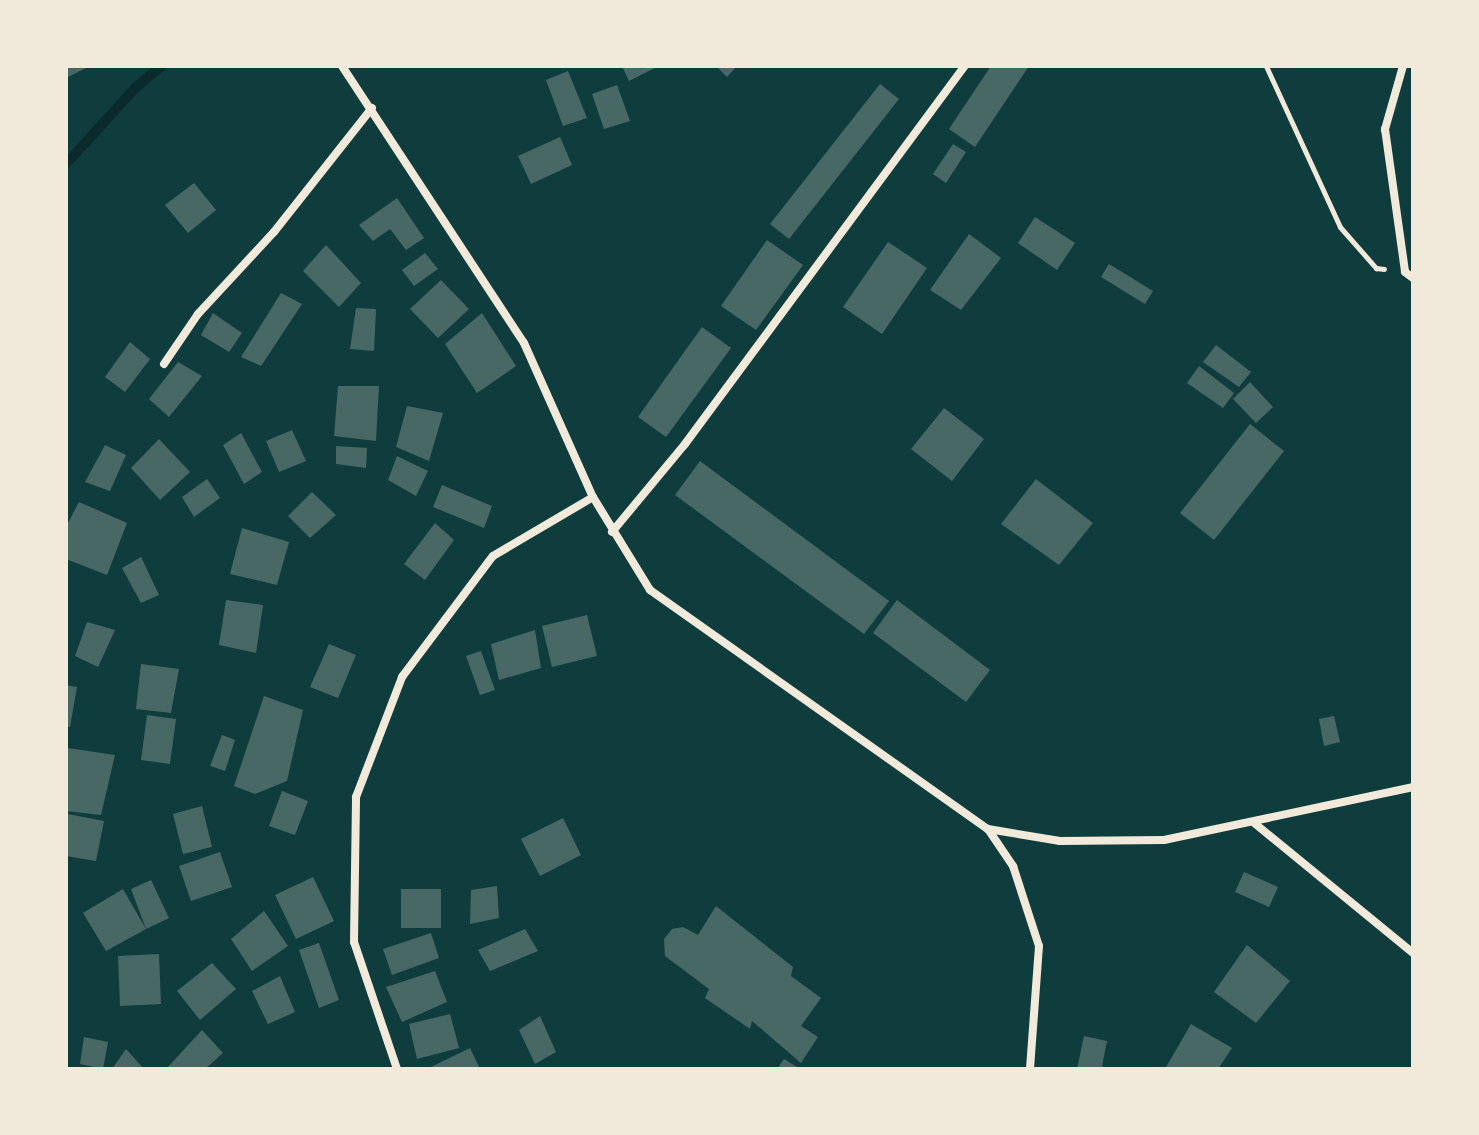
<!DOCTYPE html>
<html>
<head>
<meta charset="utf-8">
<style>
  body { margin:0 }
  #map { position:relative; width:1479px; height:1135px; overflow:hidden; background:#0f3d3e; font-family:Helvetica,sans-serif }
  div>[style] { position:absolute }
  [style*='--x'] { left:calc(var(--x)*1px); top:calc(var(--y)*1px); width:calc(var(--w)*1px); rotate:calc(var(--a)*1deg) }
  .stream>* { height:10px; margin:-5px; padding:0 5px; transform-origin:5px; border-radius:5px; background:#0a2a2b }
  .building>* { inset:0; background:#486865 }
  .path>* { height:5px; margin:-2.5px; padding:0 2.5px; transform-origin:2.5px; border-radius:2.5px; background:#f1e9da }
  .minor>* { height:8px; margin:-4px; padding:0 4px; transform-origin:4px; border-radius:4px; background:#f1e9da }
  span { translate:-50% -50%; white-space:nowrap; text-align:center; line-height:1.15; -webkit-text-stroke:8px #f1e9da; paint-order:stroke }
  .frame { position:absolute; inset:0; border:68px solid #f1e9da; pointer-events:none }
</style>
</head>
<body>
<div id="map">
  <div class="stream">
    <div style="--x:66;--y:164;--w:104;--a:-47.7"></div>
    <div style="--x:136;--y:87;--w:33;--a:-39"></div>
  </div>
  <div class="building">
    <div style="clip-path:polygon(66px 66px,90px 66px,66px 78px)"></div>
    <div style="clip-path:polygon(622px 66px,659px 66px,629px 81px)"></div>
    <div style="clip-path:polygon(716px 66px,737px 66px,727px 77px)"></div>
    <div style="clip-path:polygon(991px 66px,1029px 66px,975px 147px,949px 129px)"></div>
    <div style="clip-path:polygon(568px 71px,587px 118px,563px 126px,546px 80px)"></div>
    <div style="clip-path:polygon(880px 84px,899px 99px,789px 239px,770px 224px)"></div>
    <div style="clip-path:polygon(617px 85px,630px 121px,604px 129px,592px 94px)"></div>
    <div style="clip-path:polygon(560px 137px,572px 165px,531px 184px,518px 156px)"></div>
    <div style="clip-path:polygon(953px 144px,966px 152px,946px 183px,933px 174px)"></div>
    <div style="clip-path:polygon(194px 183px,216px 210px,188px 233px,165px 205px)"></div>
    <div style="clip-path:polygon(397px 198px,424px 238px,406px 250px,390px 229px,373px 241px,359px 225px)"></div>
    <div style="clip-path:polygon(1035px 217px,1075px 243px,1057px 270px,1018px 243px)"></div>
    <div style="clip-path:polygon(969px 234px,1001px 258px,961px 310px,930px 290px)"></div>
    <div style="clip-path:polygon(767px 240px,803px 265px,756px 330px,721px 306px)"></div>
    <div style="clip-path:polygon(888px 242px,927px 268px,882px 334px,843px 307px)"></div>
    <div style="clip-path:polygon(326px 245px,361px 283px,339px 307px,303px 271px)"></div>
    <div style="clip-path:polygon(425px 253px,438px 269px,414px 286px,402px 270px)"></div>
    <div style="clip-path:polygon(1109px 264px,1153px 291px,1145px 304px,1101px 277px)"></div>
    <div style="clip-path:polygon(441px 280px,469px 309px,438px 338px,410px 309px)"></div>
    <div style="clip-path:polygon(281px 293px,302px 304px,261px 366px,241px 357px)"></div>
    <div style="clip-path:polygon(356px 308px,376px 309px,374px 351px,350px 349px)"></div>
    <div style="clip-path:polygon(213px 313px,242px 333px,229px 352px,201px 335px)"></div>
    <div style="clip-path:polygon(482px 313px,516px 366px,477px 393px,445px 344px)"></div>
    <div style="clip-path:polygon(702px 327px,731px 348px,666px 437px,638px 417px)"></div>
    <div style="clip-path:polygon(130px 342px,150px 359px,125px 392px,105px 377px)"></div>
    <div style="clip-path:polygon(1216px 345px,1251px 372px,1239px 387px,1203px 362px)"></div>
    <div style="clip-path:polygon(178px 362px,202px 376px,169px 417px,149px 399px)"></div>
    <div style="clip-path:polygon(1199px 366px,1234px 393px,1223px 408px,1187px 383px)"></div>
    <div style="clip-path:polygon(1250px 382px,1273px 407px,1256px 423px,1233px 399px)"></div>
    <div style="clip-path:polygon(338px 386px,379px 386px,376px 441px,334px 436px)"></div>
    <div style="clip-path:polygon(407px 406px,443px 413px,429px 461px,396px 447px)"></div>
    <div style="clip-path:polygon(944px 408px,984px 439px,952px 481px,911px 449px)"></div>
    <div style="clip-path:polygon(1250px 424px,1284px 451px,1214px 540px,1180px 513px)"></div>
    <div style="clip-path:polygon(292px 430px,306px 461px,279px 472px,266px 441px)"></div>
    <div style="clip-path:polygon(241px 433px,262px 472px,244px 484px,223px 445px)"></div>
    <div style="clip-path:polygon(159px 439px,190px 472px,160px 500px,131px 468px)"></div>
    <div style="clip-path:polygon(105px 445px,126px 455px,110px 491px,85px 482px)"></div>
    <div style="clip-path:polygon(336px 446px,367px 448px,366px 468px,336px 464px)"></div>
    <div style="clip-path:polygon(397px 456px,428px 471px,416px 496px,388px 480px)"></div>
    <div style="clip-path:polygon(700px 461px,889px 601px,864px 634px,675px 495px)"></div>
    <div style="clip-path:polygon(207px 479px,220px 498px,194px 517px,182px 497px)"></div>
    <div style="clip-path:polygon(1036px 479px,1093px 523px,1059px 565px,1001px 524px)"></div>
    <div style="clip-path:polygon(442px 485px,492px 506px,484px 528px,433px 507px)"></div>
    <div style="clip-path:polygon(312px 492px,336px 515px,310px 538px,288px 516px)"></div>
    <div style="clip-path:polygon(79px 502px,127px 523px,107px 575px,66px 559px,66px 527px)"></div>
    <div style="clip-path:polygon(435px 523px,454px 540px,425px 580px,404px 564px)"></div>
    <div style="clip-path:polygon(242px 528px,289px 542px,277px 585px,230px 574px)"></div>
    <div style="clip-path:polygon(141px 557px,159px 595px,141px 603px,122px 568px)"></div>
    <div style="clip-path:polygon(226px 600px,263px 605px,256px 653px,219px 645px)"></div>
    <div style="clip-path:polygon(897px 600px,990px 670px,966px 702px,873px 633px)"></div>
    <div style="clip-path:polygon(587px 615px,597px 656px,552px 667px,542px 626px)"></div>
    <div style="clip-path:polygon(87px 622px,115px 630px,98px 667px,75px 656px)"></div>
    <div style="clip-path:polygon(535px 630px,541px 668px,499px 680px,491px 644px)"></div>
    <div style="clip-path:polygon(329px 644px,356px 655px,338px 698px,310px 687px)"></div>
    <div style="clip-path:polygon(481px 651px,495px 690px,480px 695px,466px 656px)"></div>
    <div style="clip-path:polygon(141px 664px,179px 669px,171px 713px,136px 709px)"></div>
    <div style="clip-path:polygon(66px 685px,77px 687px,70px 727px,66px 726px)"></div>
    <div style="clip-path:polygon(264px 696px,303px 710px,287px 781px,255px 794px,234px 786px)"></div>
    <div style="clip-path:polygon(147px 715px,176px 719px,170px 764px,141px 760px)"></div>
    <div style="clip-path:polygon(1334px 716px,1340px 742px,1324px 746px,1319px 719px)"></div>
    <div style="clip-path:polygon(222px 735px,235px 740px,225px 771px,210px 766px)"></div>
    <div style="clip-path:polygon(68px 748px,115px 755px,101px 815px,66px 811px)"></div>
    <div style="clip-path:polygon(282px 791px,308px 801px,295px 835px,269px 826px)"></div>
    <div style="clip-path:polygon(202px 806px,212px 847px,183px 854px,173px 814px)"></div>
    <div style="clip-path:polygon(68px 814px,104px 821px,96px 861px,66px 856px)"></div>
    <div style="clip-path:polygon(563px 818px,581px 855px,540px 876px,521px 839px)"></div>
    <div style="clip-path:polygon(220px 852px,232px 887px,191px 901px,179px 866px)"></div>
    <div style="clip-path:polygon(1244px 872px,1278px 887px,1269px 907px,1235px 892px)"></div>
    <div style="clip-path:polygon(313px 877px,334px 921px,296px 939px,275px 895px)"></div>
    <div style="clip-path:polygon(151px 880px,169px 918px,146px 929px,131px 889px)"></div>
    <div style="clip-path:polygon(497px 886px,499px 918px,470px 924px,471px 890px)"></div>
    <div style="clip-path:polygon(123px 889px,146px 929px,106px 951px,83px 913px)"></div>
    <div style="clip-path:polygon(401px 889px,441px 889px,441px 928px,401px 928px)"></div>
    <div style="clip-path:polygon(716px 906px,793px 967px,791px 976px,821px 998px,801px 1026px,818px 1037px,801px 1063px,752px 1021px,750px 1029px,705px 998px,709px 989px,665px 956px,664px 939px,672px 929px,683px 927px,698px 935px)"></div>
    <div style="clip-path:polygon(264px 911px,288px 946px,252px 971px,231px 939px)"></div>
    <div style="clip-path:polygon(525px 929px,538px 951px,490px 971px,478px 950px)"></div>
    <div style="clip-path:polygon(431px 933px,439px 958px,392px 975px,383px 949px)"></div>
    <div style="clip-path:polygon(319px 943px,339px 1000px,319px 1008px,299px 950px)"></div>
    <div style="clip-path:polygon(1247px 945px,1290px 981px,1256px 1023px,1214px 992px)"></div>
    <div style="clip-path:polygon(159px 954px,161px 1004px,120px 1006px,118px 956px)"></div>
    <div style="clip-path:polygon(212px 963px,236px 989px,200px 1020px,177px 991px)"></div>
    <div style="clip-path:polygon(435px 971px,447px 1002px,402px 1022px,386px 987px)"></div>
    <div style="clip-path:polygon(280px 976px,295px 1012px,268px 1024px,252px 991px)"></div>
    <div style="clip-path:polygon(450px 1014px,459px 1048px,417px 1059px,409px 1024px)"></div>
    <div style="clip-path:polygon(540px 1016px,556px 1052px,535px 1064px,519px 1030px)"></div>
    <div style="clip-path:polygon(1191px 1024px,1232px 1048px,1218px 1069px,1165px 1069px)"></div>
    <div style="clip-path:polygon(202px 1030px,223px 1053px,205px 1069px,166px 1069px)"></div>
    <div style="clip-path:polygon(1084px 1036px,1107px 1041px,1102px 1066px,1107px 1069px,1077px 1069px)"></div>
    <div style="clip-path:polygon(84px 1037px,108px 1042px,103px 1069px,80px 1064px)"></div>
    <div style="clip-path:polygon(470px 1048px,480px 1069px,432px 1069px,431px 1067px)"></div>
    <div style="clip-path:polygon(126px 1049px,144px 1069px,112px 1069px)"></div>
    <div style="clip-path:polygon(784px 1059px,800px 1069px,777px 1069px)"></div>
  </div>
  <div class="path">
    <div style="--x:1266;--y:66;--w:177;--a:65.3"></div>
    <div style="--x:1340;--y:227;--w:55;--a:48.7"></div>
    <div style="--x:1376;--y:268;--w:8;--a:7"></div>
  </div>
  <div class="minor">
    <div style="--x:342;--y:66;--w:331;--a:56.7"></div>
    <div style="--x:524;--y:343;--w:169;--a:65.9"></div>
    <div style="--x:593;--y:497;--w:109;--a:58.5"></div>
    <div style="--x:650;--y:590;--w:414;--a:35.3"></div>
    <div style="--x:988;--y:829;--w:45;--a:56"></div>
    <div style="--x:1013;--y:866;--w:84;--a:72"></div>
    <div style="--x:1039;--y:946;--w:123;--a:94.2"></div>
    <div style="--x:1403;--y:66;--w:66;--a:105.9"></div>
    <div style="--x:1385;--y:129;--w:144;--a:82"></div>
    <div style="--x:1405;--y:272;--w:10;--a:37"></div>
    <div style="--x:164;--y:364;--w:60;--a:-55.8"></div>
    <div style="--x:198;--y:314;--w:112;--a:-47.2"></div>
    <div style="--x:274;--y:232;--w:158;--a:-51.7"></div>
    <div style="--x:612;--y:532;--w:114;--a:-50.3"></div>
    <div style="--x:685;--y:444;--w:470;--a:-53.5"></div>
    <div style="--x:1253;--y:822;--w:207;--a:39.3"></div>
    <div style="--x:988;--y:829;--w:73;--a:9.5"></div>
    <div style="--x:1060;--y:841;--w:104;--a:-0.6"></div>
    <div style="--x:1164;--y:840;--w:255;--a:-12"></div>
    <div style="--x:397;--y:1069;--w:134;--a:-108.7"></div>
    <div style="--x:354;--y:942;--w:145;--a:-89.2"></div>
    <div style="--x:356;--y:797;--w:129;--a:-69"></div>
    <div style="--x:402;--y:677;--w:151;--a:-53.1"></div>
    <div style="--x:493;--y:556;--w:116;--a:-30.5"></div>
  </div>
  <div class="frame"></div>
</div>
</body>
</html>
